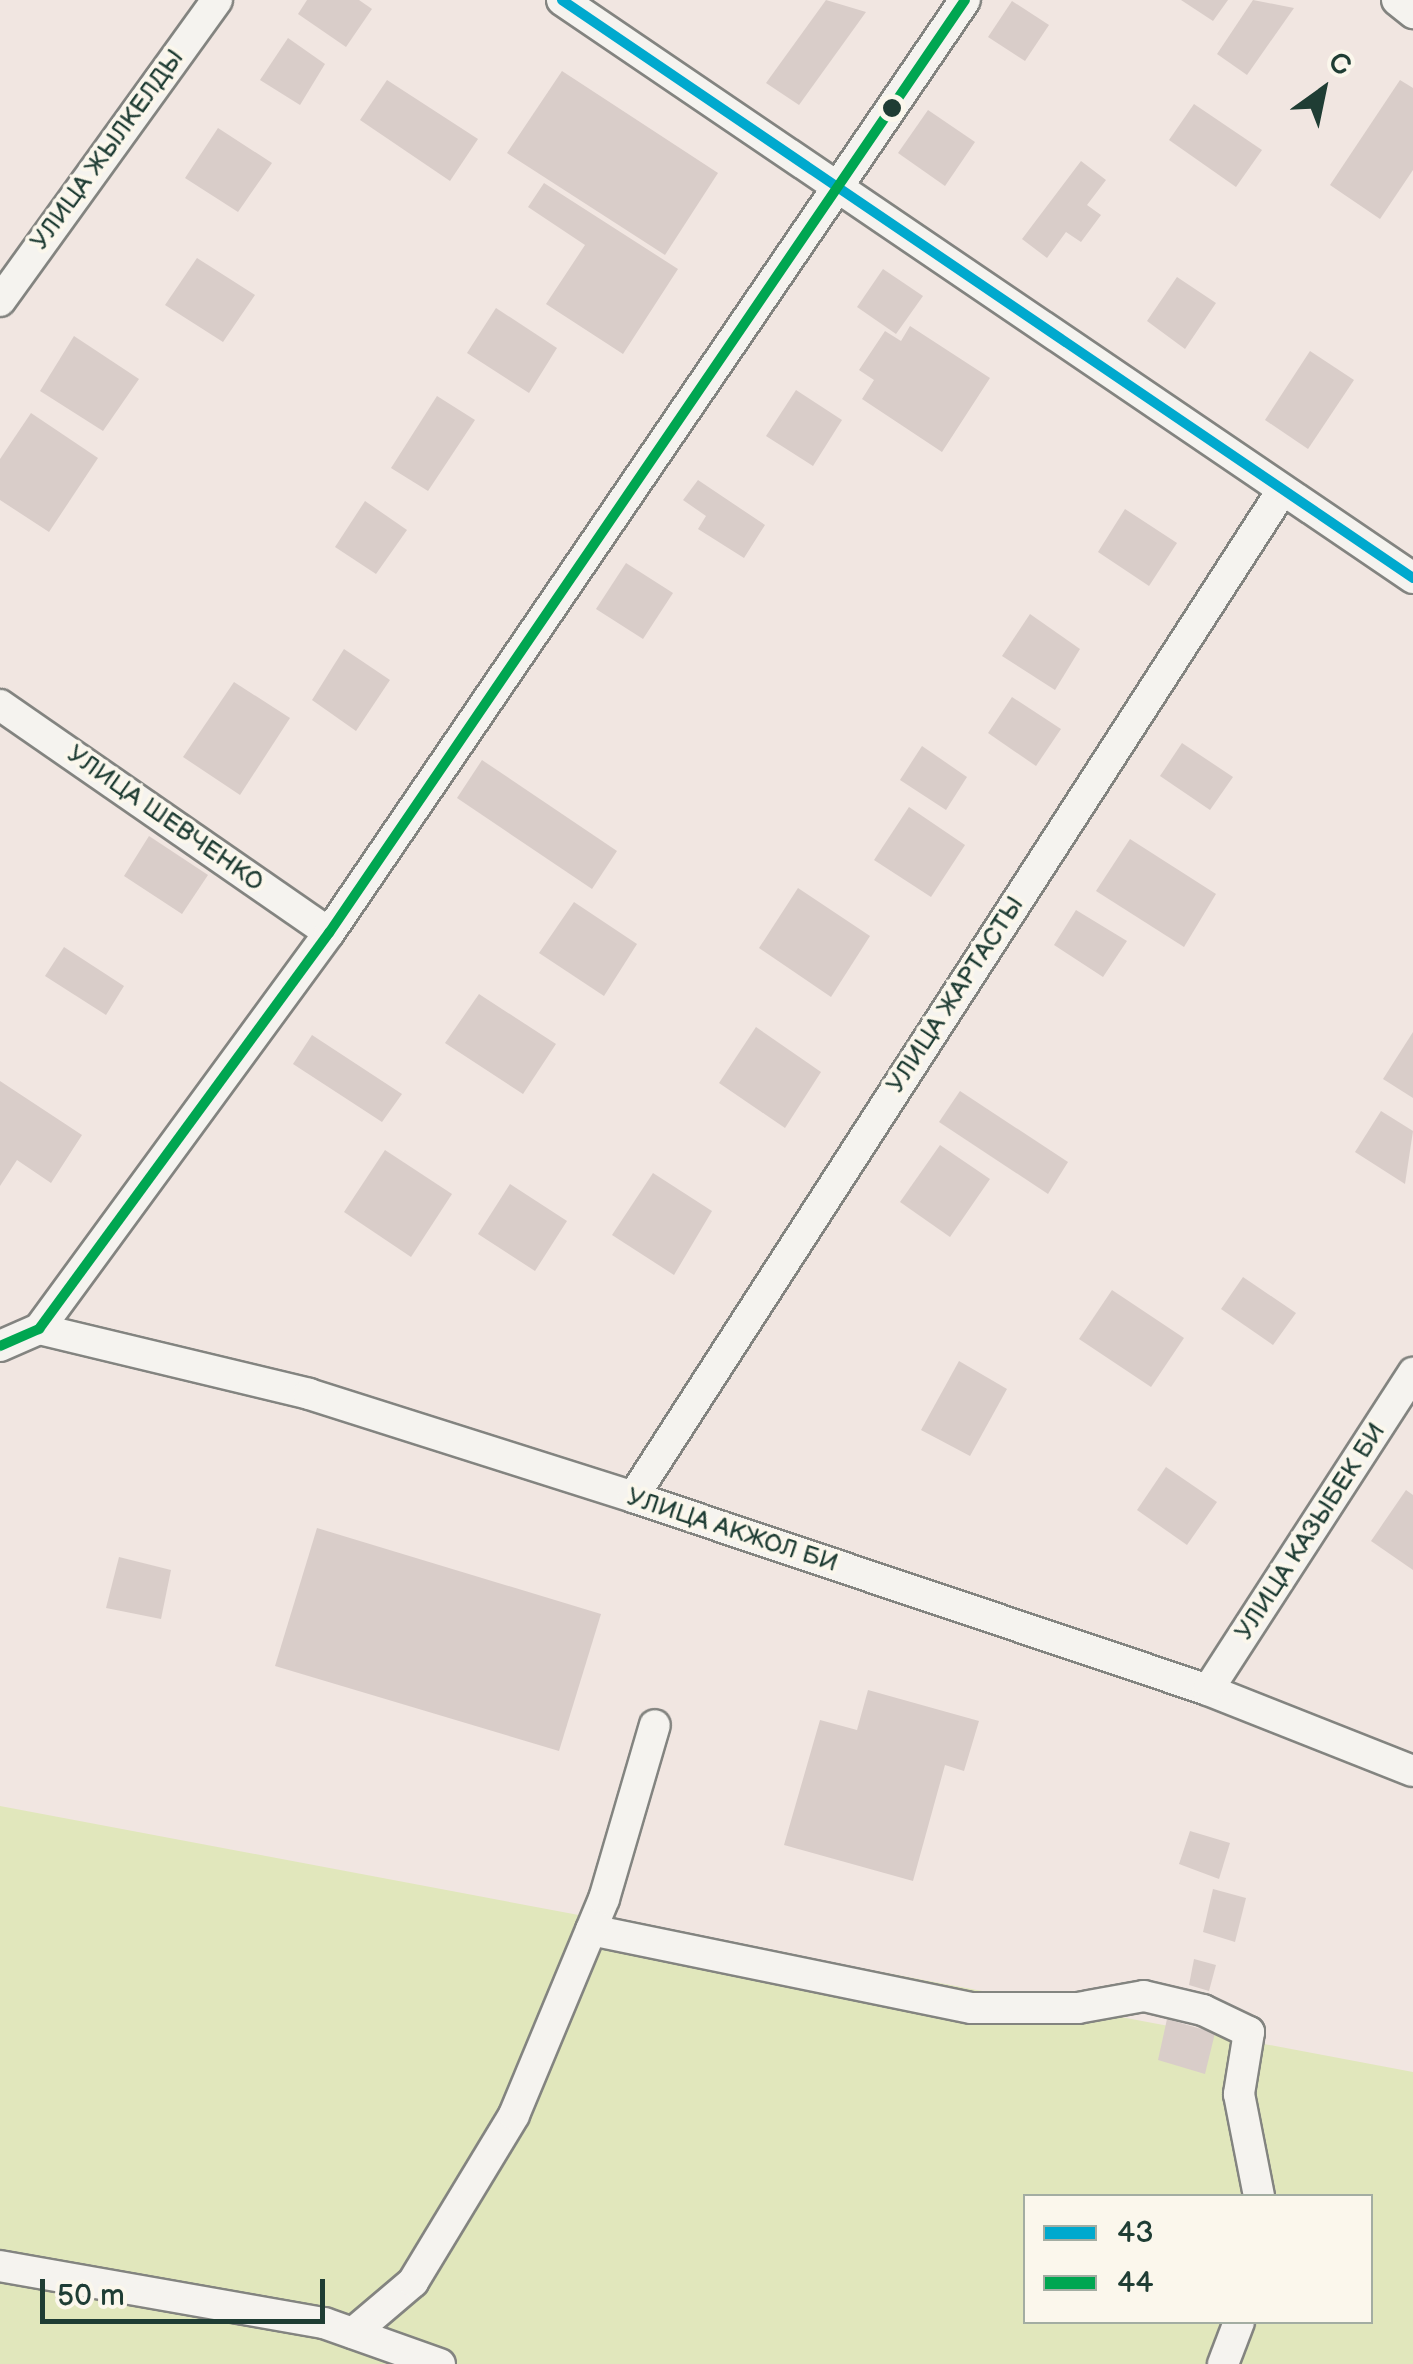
<!DOCTYPE html>
<html>
<head>
<meta charset="utf-8">
<style>
  body { margin:0 }
  #map { position:relative; width:1413px; height:2364px; overflow:hidden; background:#f1e6e1; font-family:"Balsamiq Sans",sans-serif }
  div>[style] { position:absolute }
  [style*='--x'] { left:calc(var(--x)*1px); top:calc(var(--y)*1px); width:calc(var(--w)*1px); rotate:calc(var(--a)*1deg) }
  .green>* { inset:0; background:#e1e7bc }
  .building>* { inset:0; background:#d9cdc9 }
  .roads { filter:drop-shadow(2px 0 #838480) drop-shadow(-2px 0 #838480) drop-shadow(0 2px #838480) drop-shadow(0 -2px #838480) }
  .minor>* { height:30px; margin:-15px; padding:0 15px; transform-origin:15px; border-radius:15px; background:#f5f3ef }
  .bus-1>* { height:10px; margin:-5px; padding:0 5px; transform-origin:5px; border-radius:5px; background:#00a9ce }
  .bus-2>* { height:10px; margin:-5px; padding:0 5px; transform-origin:5px; border-radius:5px; background:#00a651 }
  .dots>* { width:28px; height:28px; translate:-50% -50%; box-sizing:border-box; border:5px solid #fbf7ec; border-radius:50% }
  span { translate:-50% -50%; white-space:nowrap; text-align:center; line-height:1.15; -webkit-text-stroke:8px #fbf7ec; paint-order:stroke }
  .street-label { font-size:25px; color:#1f3d34 }
  .legend { position:absolute; left:1023px; top:2194px; width:350px; height:130px; box-sizing:border-box; background:#fbf7ec; border:2px solid #a3ada2; margin:0; padding:12px 18px; list-style:none; font-size:30px; color:#1f3d34 }
  .legend li { display:flex; align-items:center; gap:20px; height:50px }
  .legend b { width:50px; border:2px solid #a3ada2 }
  .north { position:absolute; left:1273px; top:40px; width:100px; height:100px; -webkit-text-stroke:8px #fbf7ec; paint-order:stroke; rotate:33deg; font-size:28px; font-weight:700; line-height:40px; text-align:center; color:#1f3d34 }
  .north::after { content:''; display:block; margin:auto; width:35px; height:45px; background:#1f3d34; clip-path:polygon(50% 0,100% 100%,50% 72%,0 100%) }
  .scale { position:absolute; left:40px; top:2279px; width:285px; height:45px; box-sizing:border-box; border:5px solid #1f3d34; border-top:0; padding-left:12px; font-size:30px; line-height:35px; white-space:nowrap; color:#1f3d34; -webkit-text-stroke:8px #fbf7ec; paint-order:stroke }
</style>
</head>
<body>
<div id="map">
  <div class="green">
    <div style="clip-path:polygon(evenodd,0 1806px,1413px 2072px,1413px 2364px,0 2364px,0 1806px,1026px 2196px,1370px 2196px,1370px 2322px,1026px 2322px,1026px 2196px)"></div>
  </div>
  <div class="building">
    <div style="clip-path:polygon(307px 0,359px 0,372px 9px,346px 47px,298px 14px)"></div>
    <div style="clip-path:polygon(826px 0,866px 12px,799px 105px,766px 83px)"></div>
    <div style="clip-path:polygon(1181px 0,1228px 0,1213px 21px)"></div>
    <div style="clip-path:polygon(1253px 0,1294px 8px,1247px 75px,1217px 54px)"></div>
    <div style="clip-path:polygon(1012px 1px,1049px 25px,1025px 61px,988px 37px)"></div>
    <div style="clip-path:polygon(288px 38px,325px 64px,300px 105px,260px 80px)"></div>
    <div style="clip-path:polygon(562px 71px,718px 173px,665px 255px,507px 153px)"></div>
    <div style="clip-path:polygon(387px 80px,478px 139px,450px 181px,360px 120px)"></div>
    <div style="clip-path:polygon(1400px 80px,1413px 88px,1413px 170px,1380px 219px,1330px 185px)"></div>
    <div style="clip-path:polygon(1194px 104px,1262px 150px,1236px 187px,1169px 140px)"></div>
    <div style="clip-path:polygon(928px 110px,975px 142px,945px 186px,898px 153px)"></div>
    <div style="clip-path:polygon(218px 128px,272px 163px,238px 212px,185px 178px)"></div>
    <div style="clip-path:polygon(1081px 161px,1106px 180px,1087px 205px,1101px 215px,1081px 242px,1066px 232px,1047px 258px,1022px 239px)"></div>
    <div style="clip-path:polygon(544px 183px,678px 269px,623px 354px,546px 304px,585px 245px,528px 207px)"></div>
    <div style="clip-path:polygon(197px 258px,255px 295px,223px 342px,165px 305px)"></div>
    <div style="clip-path:polygon(883px 269px,923px 296px,896px 334px,857px 307px)"></div>
    <div style="clip-path:polygon(1177px 277px,1216px 303px,1185px 349px,1147px 321px)"></div>
    <div style="clip-path:polygon(496px 308px,557px 348px,529px 393px,467px 353px)"></div>
    <div style="clip-path:polygon(910px 326px,990px 378px,942px 452px,862px 399px,874px 380px,859px 370px,885px 331px,901px 341px)"></div>
    <div style="clip-path:polygon(74px 336px,139px 379px,103px 431px,40px 391px)"></div>
    <div style="clip-path:polygon(1310px 351px,1354px 380px,1308px 449px,1265px 420px)"></div>
    <div style="clip-path:polygon(796px 390px,842px 420px,813px 466px,766px 436px)"></div>
    <div style="clip-path:polygon(437px 396px,475px 420px,428px 491px,391px 468px)"></div>
    <div style="clip-path:polygon(31px 413px,98px 458px,49px 532px,0 500px,0 459px)"></div>
    <div style="clip-path:polygon(698px 480px,765px 525px,744px 558px,698px 529px,706px 516px,683px 500px)"></div>
    <div style="clip-path:polygon(365px 501px,407px 530px,376px 574px,335px 547px)"></div>
    <div style="clip-path:polygon(1125px 509px,1177px 543px,1149px 586px,1098px 552px)"></div>
    <div style="clip-path:polygon(626px 563px,673px 593px,643px 639px,596px 609px)"></div>
    <div style="clip-path:polygon(1030px 614px,1080px 649px,1055px 690px,1002px 656px)"></div>
    <div style="clip-path:polygon(344px 649px,390px 680px,356px 731px,312px 700px)"></div>
    <div style="clip-path:polygon(234px 682px,290px 718px,240px 795px,183px 757px)"></div>
    <div style="clip-path:polygon(1012px 697px,1061px 729px,1036px 766px,988px 733px)"></div>
    <div style="clip-path:polygon(1182px 743px,1233px 777px,1210px 810px,1160px 776px)"></div>
    <div style="clip-path:polygon(922px 746px,967px 777px,946px 810px,900px 780px)"></div>
    <div style="clip-path:polygon(482px 760px,617px 851px,592px 889px,457px 798px)"></div>
    <div style="clip-path:polygon(909px 807px,965px 845px,931px 897px,874px 860px)"></div>
    <div style="clip-path:polygon(149px 836px,208px 875px,182px 914px,124px 876px)"></div>
    <div style="clip-path:polygon(1130px 839px,1216px 894px,1184px 947px,1096px 891px)"></div>
    <div style="clip-path:polygon(798px 888px,870px 936px,831px 997px,759px 948px)"></div>
    <div style="clip-path:polygon(574px 902px,637px 944px,604px 996px,539px 953px)"></div>
    <div style="clip-path:polygon(1076px 910px,1127px 941px,1103px 977px,1054px 945px)"></div>
    <div style="clip-path:polygon(64px 947px,124px 986px,106px 1015px,45px 976px)"></div>
    <div style="clip-path:polygon(479px 994px,556px 1044px,523px 1094px,445px 1043px)"></div>
    <div style="clip-path:polygon(756px 1027px,821px 1072px,785px 1128px,719px 1083px)"></div>
    <div style="clip-path:polygon(1413px 1032px,1413px 1098px,1383px 1079px)"></div>
    <div style="clip-path:polygon(312px 1035px,402px 1094px,382px 1122px,293px 1064px)"></div>
    <div style="clip-path:polygon(0 1081px,82px 1135px,51px 1183px,17px 1160px,0 1186px)"></div>
    <div style="clip-path:polygon(960px 1091px,1068px 1162px,1048px 1194px,939px 1122px)"></div>
    <div style="clip-path:polygon(1381px 1111px,1413px 1131px,1405px 1184px,1355px 1152px)"></div>
    <div style="clip-path:polygon(940px 1145px,990px 1179px,950px 1237px,900px 1202px)"></div>
    <div style="clip-path:polygon(385px 1150px,452px 1194px,411px 1257px,344px 1212px)"></div>
    <div style="clip-path:polygon(653px 1173px,712px 1211px,674px 1275px,612px 1235px)"></div>
    <div style="clip-path:polygon(510px 1184px,567px 1221px,535px 1271px,478px 1234px)"></div>
    <div style="clip-path:polygon(1243px 1277px,1296px 1313px,1273px 1345px,1221px 1309px)"></div>
    <div style="clip-path:polygon(1112px 1290px,1184px 1338px,1151px 1387px,1079px 1339px)"></div>
    <div style="clip-path:polygon(959px 1361px,1007px 1389px,970px 1456px,921px 1430px)"></div>
    <div style="clip-path:polygon(1166px 1467px,1217px 1502px,1187px 1545px,1137px 1510px)"></div>
    <div style="clip-path:polygon(1406px 1490px,1413px 1495px,1413px 1570px,1371px 1541px)"></div>
    <div style="clip-path:polygon(317px 1528px,601px 1614px,559px 1751px,275px 1666px)"></div>
    <div style="clip-path:polygon(119px 1557px,171px 1570px,161px 1619px,106px 1608px)"></div>
    <div style="clip-path:polygon(868px 1690px,979px 1721px,964px 1771px,945px 1765px,913px 1881px,784px 1845px,820px 1720px,857px 1730px)"></div>
    <div style="clip-path:polygon(1190px 1831px,1230px 1843px,1219px 1879px,1179px 1864px)"></div>
    <div style="clip-path:polygon(1213px 1889px,1246px 1898px,1235px 1942px,1203px 1932px)"></div>
    <div style="clip-path:polygon(1194px 1959px,1216px 1965px,1209px 1991px,1189px 1985px)"></div>
    <div style="clip-path:polygon(1167px 2019px,1215px 2033px,1205px 2074px,1158px 2060px)"></div>
  </div>
  <div class="roads">
    <div class="minor">
      <div style="--x:562;--y:0;--w:1029;--a:34.18"></div>
      <div style="--x:1397;--y:0;--w:21;--a:39"></div>
      <div style="--x:0;--y:301;--w:371;--a:-54.2"></div>
      <div style="--x:0;--y:705;--w:400;--a:34.7"></div>
      <div style="--x:39;--y:1329;--w:278;--a:13.5"></div>
      <div style="--x:309;--y:1394;--w:340;--a:17.6"></div>
      <div style="--x:633;--y:1497;--w:607;--a:18.55"></div>
      <div style="--x:1208;--y:1690;--w:220;--a:21.6"></div>
      <div style="--x:0;--y:1346;--w:43;--a:-23.6"></div>
      <div style="--x:39;--y:1329;--w:491;--a:-53.8"></div>
      <div style="--x:329;--y:933;--w:1129;--a:-55.72"></div>
      <div style="--x:633;--y:1497;--w:1194;--a:-57.18"></div>
      <div style="--x:1208;--y:1690;--w:378;--a:-57.1"></div>
      <div style="--x:591;--y:1930;--w:388;--a:11.6"></div>
      <div style="--x:971;--y:2008;--w:107;--a:0"></div>
      <div style="--x:1078;--y:2008;--w:67;--a:-10.3"></div>
      <div style="--x:1144;--y:1996;--w:61;--a:13.3"></div>
      <div style="--x:1203;--y:2010;--w:51;--a:25.6"></div>
      <div style="--x:1249;--y:2032;--w:63;--a:99.2"></div>
      <div style="--x:1239;--y:2094;--w:104;--a:78.9"></div>
      <div style="--x:0;--y:2266;--w:329;--a:10"></div>
      <div style="--x:324;--y:2323;--w:123;--a:19.5"></div>
      <div style="--x:353;--y:2333;--w:79;--a:-40.4"></div>
      <div style="--x:413;--y:2282;--w:195;--a:-58.8"></div>
      <div style="--x:514;--y:2115;--w:234;--a:-67.4"></div>
      <div style="--x:604;--y:1899;--w:181;--a:-73.7"></div>
      <div style="--x:1223;--y:2364;--w:45;--a:-69.1"></div>
    </div>
  </div>
  <div class="bus-1">
    <div style="--x:562;--y:0;--w:1029;--a:34.18"></div>
  </div>
  <div class="bus-2">
    <div style="--x:0;--y:1346;--w:43;--a:-23.6"></div>
    <div style="--x:39;--y:1329;--w:491;--a:-53.8"></div>
    <div style="--x:329;--y:933;--w:1129;--a:-55.72"></div>
  </div>
  <div class="dots">
    <div style="left:892px;top:108px;background:#1f3d34"></div>
  </div>
  <div class="street-label">
    <span style="left:108px;top:150px;rotate:-54deg">УЛИЦА ЖЫЛКЕЛДЫ</span>
    <span style="left:165px;top:819px;rotate:35deg">УЛИЦА ШЕВЧЕНКО</span>
    <span style="left:956px;top:995px;rotate:-57deg">УЛИЦА ЖАРТАСТЫ</span>
    <span style="left:732px;top:1531px;rotate:18deg">УЛИЦА АКЖОЛ БИ</span>
    <span style="left:1311px;top:1532px;rotate:-57deg">УЛИЦА КАЗЫБЕК БИ</span>
  </div>
  <ul class="legend">
  <li><b style="height:12px;background:#00a9ce"></b>43</li>
  <li><b style="height:12px;background:#00a651"></b>44</li>
  </ul>
  <div class="north">С</div>
  <div class="scale">50 m</div>
</div>
</body>
</html>
